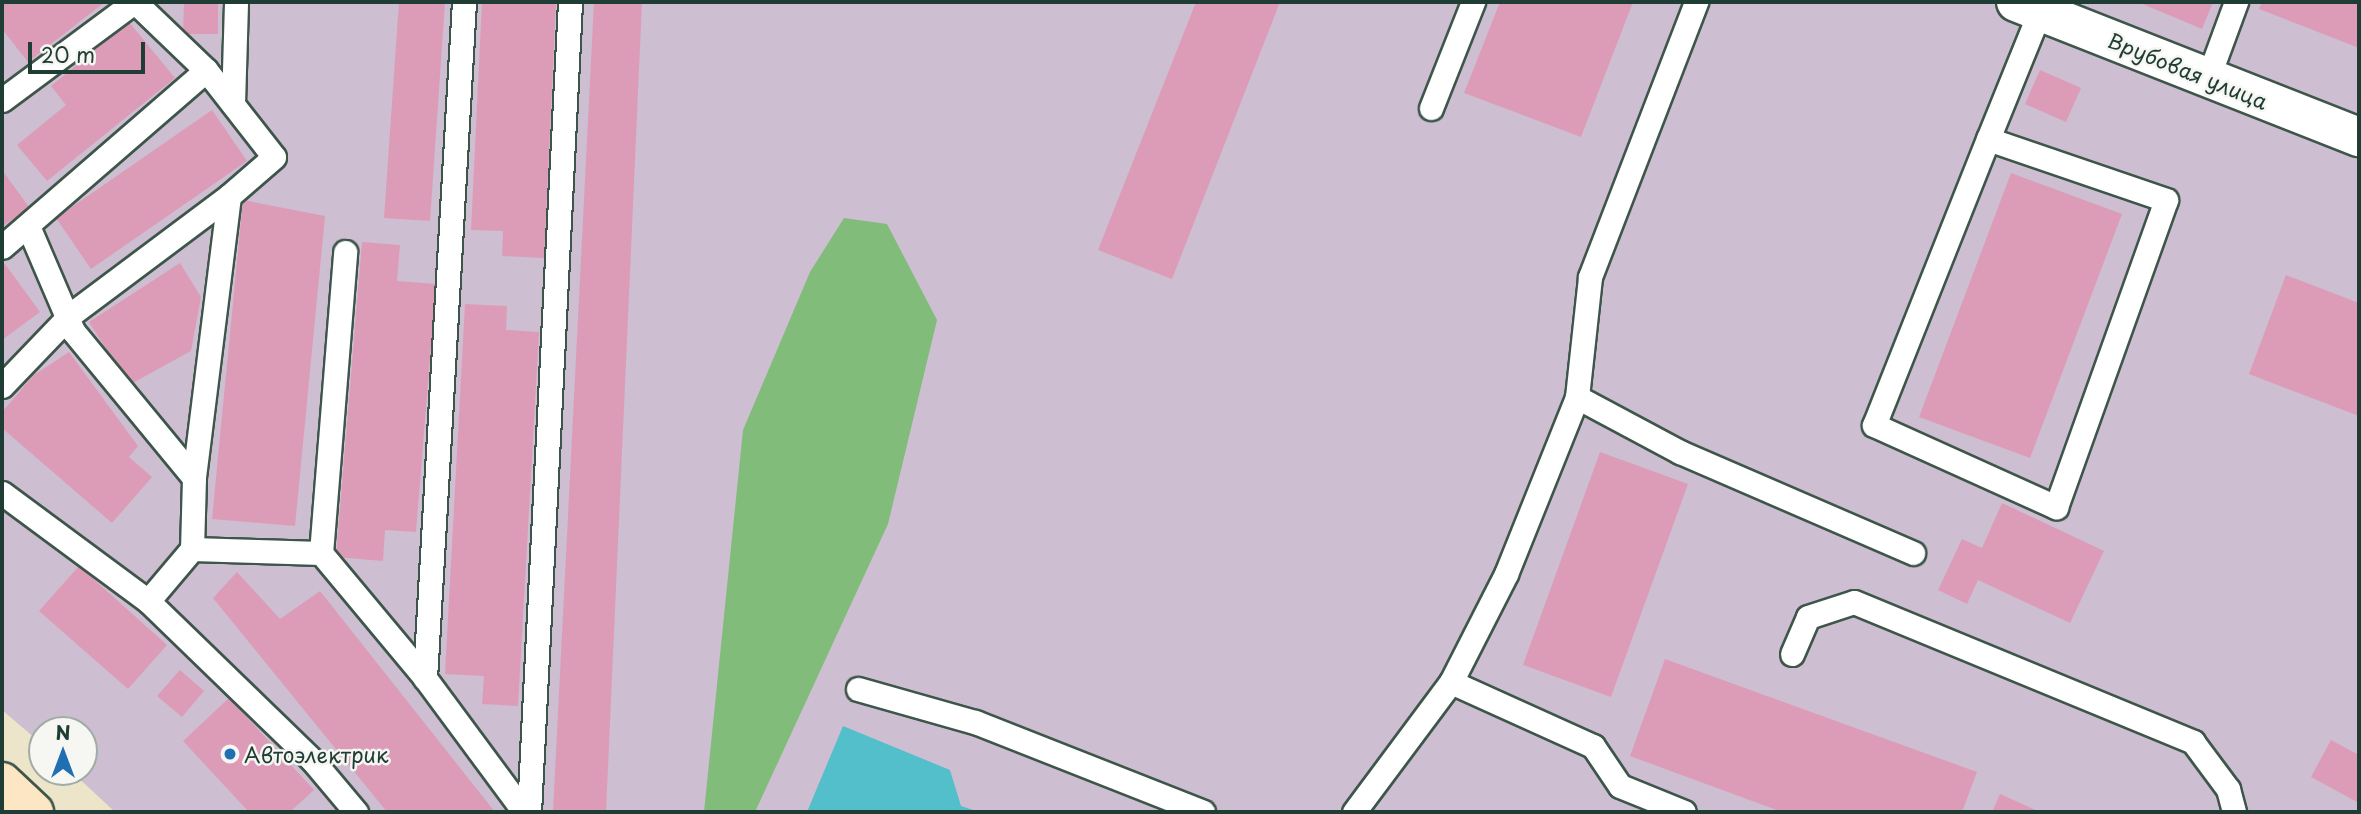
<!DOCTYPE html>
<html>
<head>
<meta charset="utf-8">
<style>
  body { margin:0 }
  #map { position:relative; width:2361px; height:814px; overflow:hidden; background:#ede5c9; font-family:"Playpen Sans",sans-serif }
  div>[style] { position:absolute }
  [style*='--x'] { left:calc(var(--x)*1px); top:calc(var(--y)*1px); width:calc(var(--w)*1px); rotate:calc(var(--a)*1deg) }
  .industrial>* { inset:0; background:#cdbed2 }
  .forest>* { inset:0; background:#82bc7a }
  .water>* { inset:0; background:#52bfcb }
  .building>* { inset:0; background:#dc9cb8 }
  .roads { filter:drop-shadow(2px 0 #3e564a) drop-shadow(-2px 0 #3e564a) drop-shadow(0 2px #3e564a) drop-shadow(0 -2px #3e564a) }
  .service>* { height:23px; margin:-11.5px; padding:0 11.5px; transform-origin:11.5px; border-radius:11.5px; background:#fff }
  .minor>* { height:38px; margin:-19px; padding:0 19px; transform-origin:19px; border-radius:19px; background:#fff }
  .secondary>* { height:38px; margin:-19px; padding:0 19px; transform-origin:19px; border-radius:19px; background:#fce6c4 }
  .dots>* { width:19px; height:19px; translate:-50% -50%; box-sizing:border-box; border:4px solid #f6f6f2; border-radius:50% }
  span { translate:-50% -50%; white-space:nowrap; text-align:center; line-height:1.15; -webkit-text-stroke:5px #f6f6f2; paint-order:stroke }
  .street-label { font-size:21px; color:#1f3d34 }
  .poi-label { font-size:21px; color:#1f3d34 }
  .left { translate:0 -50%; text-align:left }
  .frame { position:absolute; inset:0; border:4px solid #1f3d34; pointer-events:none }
  .north { position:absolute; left:28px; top:716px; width:70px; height:70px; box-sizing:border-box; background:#f6f6f2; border:2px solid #a0aca6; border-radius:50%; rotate:0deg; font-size:19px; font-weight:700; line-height:28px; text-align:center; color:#1f3d34 }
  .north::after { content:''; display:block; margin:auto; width:24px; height:32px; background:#1f6fb2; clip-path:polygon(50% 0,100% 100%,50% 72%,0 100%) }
  .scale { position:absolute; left:28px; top:42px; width:117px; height:32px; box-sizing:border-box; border:4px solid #1f3d34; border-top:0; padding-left:9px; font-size:21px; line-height:24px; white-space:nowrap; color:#1f3d34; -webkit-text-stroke:5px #f6f6f2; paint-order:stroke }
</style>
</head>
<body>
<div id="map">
  <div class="industrial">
    <div style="clip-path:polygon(2px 2px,2359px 2px,2359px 812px,115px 812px,72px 772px,84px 772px,84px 730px,42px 730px,42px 744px,2px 710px)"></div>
  </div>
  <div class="forest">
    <div style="clip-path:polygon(844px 218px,887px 224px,937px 320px,888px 524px,755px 812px,704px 812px,743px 430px,810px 272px)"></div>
  </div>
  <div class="water">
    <div style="clip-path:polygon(843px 726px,950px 770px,961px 806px,979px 812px,807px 812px)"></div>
  </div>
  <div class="building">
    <div style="clip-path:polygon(2px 2px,105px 2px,28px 62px,2px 29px)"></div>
    <div style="clip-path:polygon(184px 2px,218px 2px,218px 34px,183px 34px)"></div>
    <div style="clip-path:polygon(399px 2px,445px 2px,430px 221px,384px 218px)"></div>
    <div style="clip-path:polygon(482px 2px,556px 2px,544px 258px,502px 256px,503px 231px,471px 230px)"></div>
    <div style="clip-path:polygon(594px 2px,642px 2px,606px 812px,553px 812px)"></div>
    <div style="clip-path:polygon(1196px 2px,1280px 2px,1172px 279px,1098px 250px)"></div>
    <div style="clip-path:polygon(1500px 2px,1633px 2px,1581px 137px,1464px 93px)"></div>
    <div style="clip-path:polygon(2138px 2px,2213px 2px,2202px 29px)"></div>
    <div style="clip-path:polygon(2262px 2px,2359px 2px,2359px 48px,2259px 9px)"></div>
    <div style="clip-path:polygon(129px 22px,175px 78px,47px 181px,17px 145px,66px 105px,51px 86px)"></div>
    <div style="clip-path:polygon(2040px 70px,2081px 88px,2066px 122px,2025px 104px)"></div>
    <div style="clip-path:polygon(212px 110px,247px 161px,91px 269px,56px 218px)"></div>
    <div style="clip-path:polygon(2px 170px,29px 207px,2px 227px)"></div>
    <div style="clip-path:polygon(2011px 173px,2122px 214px,2030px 458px,1919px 417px)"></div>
    <div style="clip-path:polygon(243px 200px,325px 216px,295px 526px,212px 519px)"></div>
    <div style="clip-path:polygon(362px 242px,400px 245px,397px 281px,436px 284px,416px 532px,385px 530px,383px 561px,336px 557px)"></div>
    <div style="clip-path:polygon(180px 263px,201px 297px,191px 351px,129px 385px,89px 322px)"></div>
    <div style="clip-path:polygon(5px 264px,40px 312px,2px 340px,2px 267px)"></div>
    <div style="clip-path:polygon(2286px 275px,2359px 303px,2359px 416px,2249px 374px)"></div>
    <div style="clip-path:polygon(465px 304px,507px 306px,506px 330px,539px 332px,518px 706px,482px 704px,484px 676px,445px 674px)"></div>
    <div style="clip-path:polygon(69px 352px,138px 446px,129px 457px,152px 477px,112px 523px,2px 428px,2px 412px,34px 375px)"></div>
    <div style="clip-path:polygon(1600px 452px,1688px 484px,1611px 697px,1523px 665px)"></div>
    <div style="clip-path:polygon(2002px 503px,2104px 551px,2070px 623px,1978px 580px,1967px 604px,1938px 590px,1962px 539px,1982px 548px)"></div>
    <div style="clip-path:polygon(79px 566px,167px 645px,128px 689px,39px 611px)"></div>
    <div style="clip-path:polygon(237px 572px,280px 619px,320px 591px,495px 812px,387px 812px,213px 598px)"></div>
    <div style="clip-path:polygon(1665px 659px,1977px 772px,1962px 812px,1782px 812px,1630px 756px)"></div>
    <div style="clip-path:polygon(180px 670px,204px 691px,182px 717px,157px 696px)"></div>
    <div style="clip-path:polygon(229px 698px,314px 790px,290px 812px,249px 812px,183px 741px)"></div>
    <div style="clip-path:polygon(2331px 740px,2359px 755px,2359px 803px,2311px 777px)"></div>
    <div style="clip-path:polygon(2000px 794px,2040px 812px,1992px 812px)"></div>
  </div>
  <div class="roads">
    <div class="service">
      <div style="--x:135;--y:2;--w:98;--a:43.8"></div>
      <div style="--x:206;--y:70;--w:110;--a:52"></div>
      <div style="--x:274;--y:157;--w:60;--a:139.1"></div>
      <div style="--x:229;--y:196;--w:284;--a:97.1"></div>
      <div style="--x:194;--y:478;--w:71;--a:91.6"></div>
      <div style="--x:192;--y:549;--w:68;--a:130.2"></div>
      <div style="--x:2208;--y:78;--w:81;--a:-69.8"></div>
      <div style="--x:2;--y:100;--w:164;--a:-36.6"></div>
      <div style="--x:233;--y:104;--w:102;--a:-88.3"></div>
      <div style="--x:1431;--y:108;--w:114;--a:-68.4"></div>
      <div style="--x:1988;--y:139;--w:308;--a:111.7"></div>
      <div style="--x:1874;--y:425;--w:200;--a:24.3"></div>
      <div style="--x:2056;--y:507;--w:326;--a:-70.3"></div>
      <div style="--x:2166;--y:200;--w:188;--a:-161.1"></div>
      <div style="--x:1988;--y:139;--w:138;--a:-67.9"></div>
      <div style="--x:28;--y:226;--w:114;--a:66.8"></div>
      <div style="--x:73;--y:331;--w:190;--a:50.5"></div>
      <div style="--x:2;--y:247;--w:270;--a:-40.9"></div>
      <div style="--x:2;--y:386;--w:98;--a:-46.2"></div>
      <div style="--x:70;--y:315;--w:199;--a:-36.8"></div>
      <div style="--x:1577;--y:397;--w:117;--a:28.1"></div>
      <div style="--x:1680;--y:452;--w:254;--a:23.4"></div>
      <div style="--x:2;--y:493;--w:182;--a:36.5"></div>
      <div style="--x:148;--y:601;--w:230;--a:44.1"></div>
      <div style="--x:313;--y:761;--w:67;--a:49.9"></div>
      <div style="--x:192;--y:549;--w:129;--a:1.8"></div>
      <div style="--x:321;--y:553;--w:163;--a:50.2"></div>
      <div style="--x:425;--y:678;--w:167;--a:53.5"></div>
      <div style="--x:321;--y:553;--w:302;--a:-85.4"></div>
      <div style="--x:1792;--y:654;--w:40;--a:-66.6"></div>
      <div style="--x:1808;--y:617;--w:48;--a:-18.1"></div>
      <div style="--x:1854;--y:602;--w:367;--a:22.4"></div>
      <div style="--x:2193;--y:742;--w:59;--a:53.3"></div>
      <div style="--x:2228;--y:789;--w:24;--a:75"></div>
      <div style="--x:425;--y:678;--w:677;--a:-86.7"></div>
      <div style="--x:1451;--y:682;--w:156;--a:24.3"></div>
      <div style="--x:1593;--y:746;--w:48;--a:56"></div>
      <div style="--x:1620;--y:786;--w:69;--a:22.1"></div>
      <div style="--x:858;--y:689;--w:122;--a:15.8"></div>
      <div style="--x:975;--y:722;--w:245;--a:21.5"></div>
      <div style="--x:529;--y:812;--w:811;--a:-87.1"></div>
      <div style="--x:1354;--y:812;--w:162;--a:-53.3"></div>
      <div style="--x:1451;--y:682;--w:121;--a:-63"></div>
      <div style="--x:1506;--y:574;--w:191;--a:-68.1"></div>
      <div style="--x:1577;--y:397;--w:121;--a:-83.8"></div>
      <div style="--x:1590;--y:277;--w:295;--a:-68.9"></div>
    </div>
    <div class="minor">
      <div style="--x:2016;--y:2;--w:369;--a:21.5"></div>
    </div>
    <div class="secondary">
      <div style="--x:2;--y:782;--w:44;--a:43.2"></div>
    </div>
  </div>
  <div class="dots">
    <div style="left:230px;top:754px;background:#1f6fb2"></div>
  </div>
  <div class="street-label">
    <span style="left:2188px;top:70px;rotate:22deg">Врубовая улица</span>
  </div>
  <div class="poi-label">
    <span class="left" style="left:244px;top:754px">Автоэлектрик</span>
  </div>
  <div class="frame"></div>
  <div class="north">N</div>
  <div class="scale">20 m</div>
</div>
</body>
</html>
